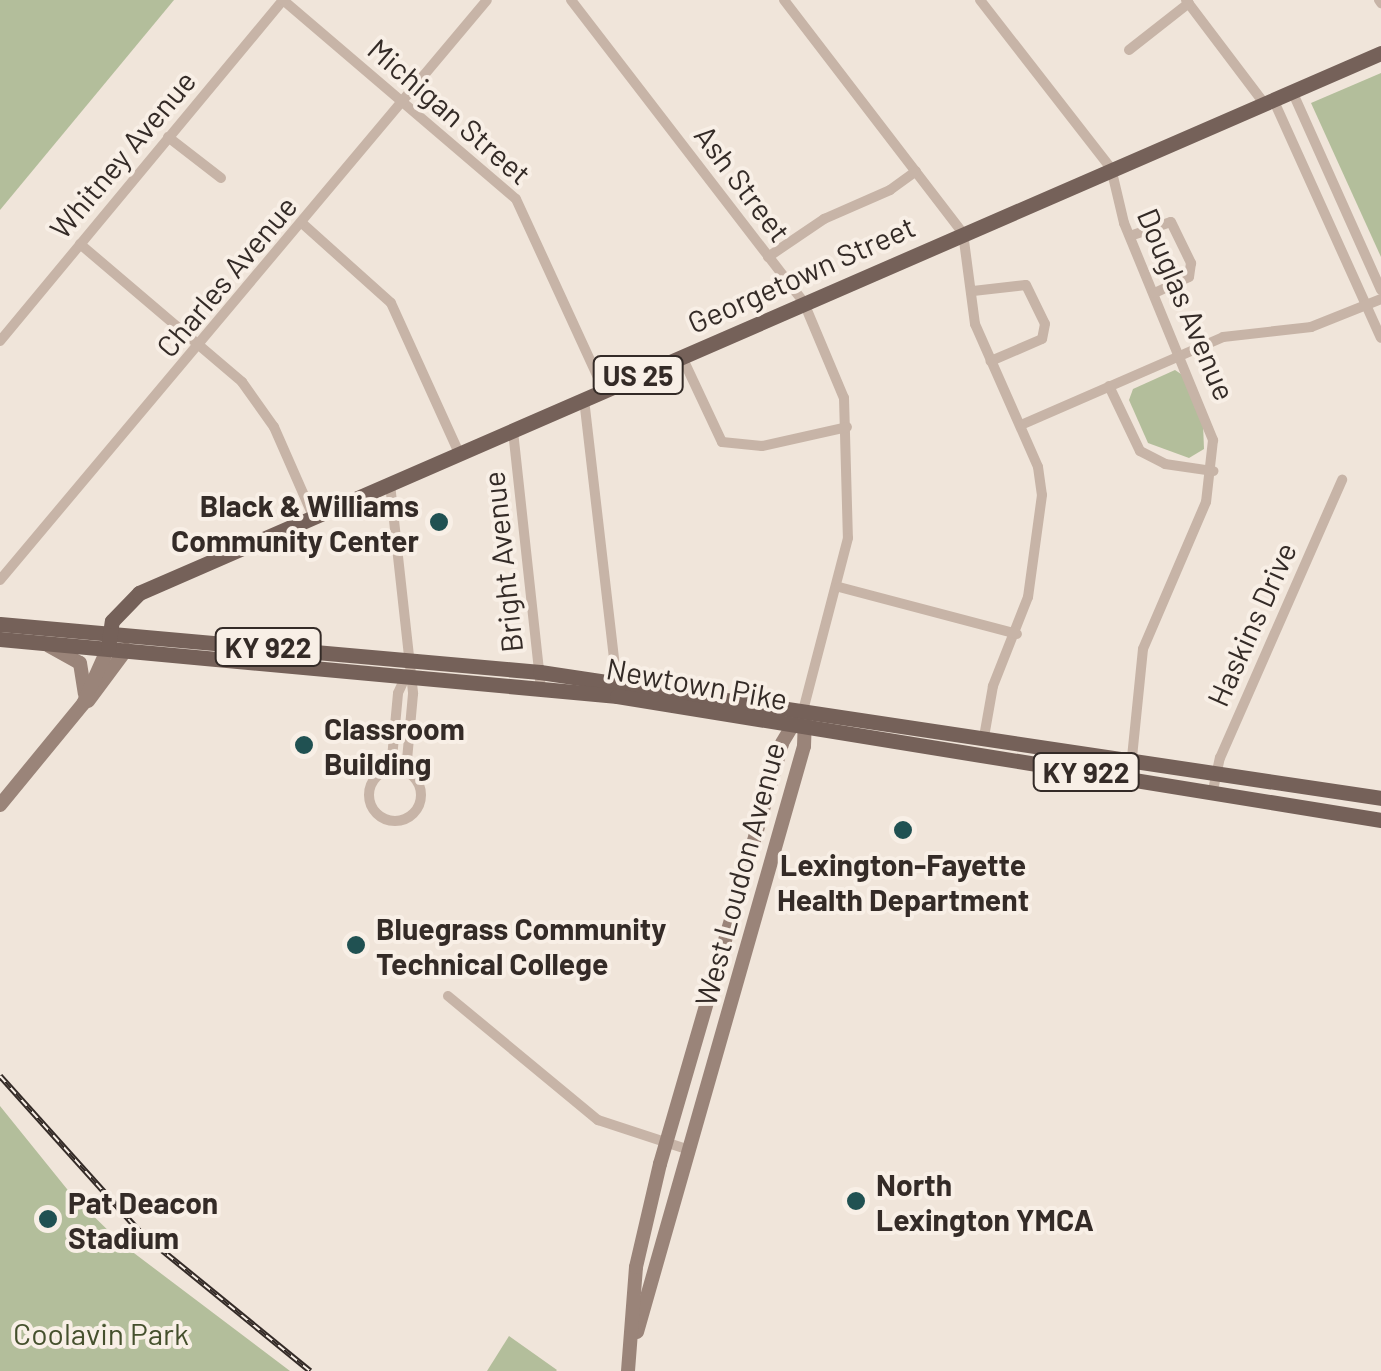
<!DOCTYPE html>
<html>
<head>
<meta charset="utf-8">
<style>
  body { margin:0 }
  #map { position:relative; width:1381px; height:1371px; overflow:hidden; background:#f0e5da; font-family:Barlow,sans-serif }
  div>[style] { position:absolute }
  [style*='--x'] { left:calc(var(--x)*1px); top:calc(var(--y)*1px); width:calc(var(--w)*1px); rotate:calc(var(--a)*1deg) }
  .green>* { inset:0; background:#b3be9b }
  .street>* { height:10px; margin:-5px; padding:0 5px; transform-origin:5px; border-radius:5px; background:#c7b4a7 }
  .street>.ring { margin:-5px; padding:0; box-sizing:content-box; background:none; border:10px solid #c7b4a7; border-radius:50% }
  .secondary>* { height:14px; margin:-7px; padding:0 7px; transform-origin:7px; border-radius:7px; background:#9a8479 }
  .primary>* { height:15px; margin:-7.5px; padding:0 7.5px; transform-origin:7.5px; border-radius:7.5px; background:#756159 }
  .rail>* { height:6px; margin-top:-3px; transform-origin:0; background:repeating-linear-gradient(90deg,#f8efe6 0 8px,#342b27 0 16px); box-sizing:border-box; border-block:2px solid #342b27 }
  .dots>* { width:28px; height:28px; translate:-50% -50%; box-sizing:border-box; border:5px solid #f8efe6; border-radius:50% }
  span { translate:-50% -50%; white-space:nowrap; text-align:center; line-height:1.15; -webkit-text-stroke:8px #f8efe6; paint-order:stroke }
  .shield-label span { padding:2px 8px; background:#f8efe6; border:2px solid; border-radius:8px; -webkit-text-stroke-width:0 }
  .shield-label { font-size:28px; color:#342b27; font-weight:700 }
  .street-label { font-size:30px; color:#342b27 }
  .poi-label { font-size:30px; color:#342b27; font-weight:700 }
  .right { translate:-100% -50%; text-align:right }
  .left { translate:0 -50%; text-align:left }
  .park-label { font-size:30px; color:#45502d }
</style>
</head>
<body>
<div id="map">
  <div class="green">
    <div style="clip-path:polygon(0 0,174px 0,0 210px)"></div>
    <div style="clip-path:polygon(1381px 73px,1381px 257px,1311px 103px)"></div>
    <div style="clip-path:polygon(1175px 370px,1184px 376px,1203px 424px,1204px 449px,1189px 458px,1148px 443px,1129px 400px,1133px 389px)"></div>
    <div style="clip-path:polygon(0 1106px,71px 1194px,122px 1244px,290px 1371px,0 1371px)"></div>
    <div style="clip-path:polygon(509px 1336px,557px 1370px,556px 1371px,487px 1371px)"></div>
  </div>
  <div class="street">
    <div style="--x:571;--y:0;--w:382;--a:52.4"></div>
    <div style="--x:804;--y:303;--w:103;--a:67.2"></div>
    <div style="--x:844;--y:398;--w:140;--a:88.4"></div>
    <div style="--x:848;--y:538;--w:175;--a:104.6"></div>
    <div style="--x:784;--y:0;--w:294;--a:52.5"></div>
    <div style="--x:963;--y:233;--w:92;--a:82.5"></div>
    <div style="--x:975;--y:324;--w:156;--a:66.2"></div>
    <div style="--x:1038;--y:467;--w:28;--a:82"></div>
    <div style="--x:1042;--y:495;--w:103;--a:97.8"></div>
    <div style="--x:1028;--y:597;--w:96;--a:111.5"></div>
    <div style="--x:993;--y:686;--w:52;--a:100"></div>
    <div style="--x:980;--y:0;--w:213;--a:52.1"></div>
    <div style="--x:1111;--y:168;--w:57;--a:76.7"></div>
    <div style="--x:1124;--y:223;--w:235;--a:67.7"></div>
    <div style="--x:1213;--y:440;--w:62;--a:96.4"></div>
    <div style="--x:1206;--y:502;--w:160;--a:113.2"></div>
    <div style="--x:1143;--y:649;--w:130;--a:95.8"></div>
    <div style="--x:1186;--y:0;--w:129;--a:52.9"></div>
    <div style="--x:1379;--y:0;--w:4;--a:56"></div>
    <div style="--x:1129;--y:50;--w:76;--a:-38.1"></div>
    <div style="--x:1292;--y:91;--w:218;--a:65.9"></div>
    <div style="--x:1273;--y:99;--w:262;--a:65.7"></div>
    <div style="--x:168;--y:137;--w:67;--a:37.7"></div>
    <div style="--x:303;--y:224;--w:118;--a:41.9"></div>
    <div style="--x:391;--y:303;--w:167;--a:65.6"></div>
    <div style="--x:1130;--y:236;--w:43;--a:-18.9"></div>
    <div style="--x:1171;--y:222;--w:46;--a:64"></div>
    <div style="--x:1191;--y:263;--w:14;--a:98"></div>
    <div style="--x:1189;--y:277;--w:38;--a:155"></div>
    <div style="--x:80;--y:244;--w:213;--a:40.4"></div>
    <div style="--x:242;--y:382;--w:55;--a:54.6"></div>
    <div style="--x:274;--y:427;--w:99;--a:66.3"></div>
    <div style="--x:768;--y:257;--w:68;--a:-34.2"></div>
    <div style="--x:824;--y:219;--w:72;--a:-23.7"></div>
    <div style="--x:890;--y:190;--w:32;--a:-36"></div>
    <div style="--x:973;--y:291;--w:53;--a:-6.5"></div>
    <div style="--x:1026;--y:285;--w:43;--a:64"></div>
    <div style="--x:1045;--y:324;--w:15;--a:101"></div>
    <div style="--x:1042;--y:339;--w:56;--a:156.7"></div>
    <div style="--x:0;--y:341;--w:443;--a:-50.3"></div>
    <div style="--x:283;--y:0;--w:306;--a:40.5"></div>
    <div style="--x:516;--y:199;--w:210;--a:65.3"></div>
    <div style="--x:682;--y:357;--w:94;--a:64.8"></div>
    <div style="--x:722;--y:442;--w:40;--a:5.7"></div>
    <div style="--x:762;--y:446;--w:87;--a:-12.6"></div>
    <div style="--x:1109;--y:386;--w:72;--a:64.5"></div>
    <div style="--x:1140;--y:451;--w:28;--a:27"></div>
    <div style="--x:1165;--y:464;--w:49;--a:8.3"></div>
    <div style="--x:584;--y:399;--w:289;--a:83.4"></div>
    <div style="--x:1021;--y:425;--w:220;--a:-23.5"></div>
    <div style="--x:1223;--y:337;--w:89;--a:-6.5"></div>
    <div style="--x:1311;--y:327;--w:75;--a:-21.8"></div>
    <div style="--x:513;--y:431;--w:258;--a:83.8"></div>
    <div style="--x:390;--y:484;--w:211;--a:83.7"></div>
    <div style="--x:413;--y:694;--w:77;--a:95.2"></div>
    <div style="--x:0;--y:580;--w:757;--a:-49.98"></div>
    <div style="--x:839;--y:587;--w:184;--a:14.8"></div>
    <div class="ring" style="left:369px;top:769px;width:42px;height:42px"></div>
    <div style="--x:391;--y:769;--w:76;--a:-84.7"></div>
    <div style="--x:398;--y:693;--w:21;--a:-65"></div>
    <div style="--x:1213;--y:790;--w:33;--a:-78"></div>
    <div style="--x:1220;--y:758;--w:304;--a:-66.3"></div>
    <div style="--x:448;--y:996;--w:195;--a:39.6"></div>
    <div style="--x:598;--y:1120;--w:97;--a:18.1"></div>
  </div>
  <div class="secondary">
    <div style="--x:49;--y:646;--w:35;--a:29"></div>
    <div style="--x:80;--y:663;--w:31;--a:81"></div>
    <div style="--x:88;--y:701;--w:64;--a:-53.3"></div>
    <div style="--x:0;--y:805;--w:131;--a:-50.6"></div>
    <div style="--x:83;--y:704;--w:61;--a:-65.9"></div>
    <div style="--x:637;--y:1332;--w:609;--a:-74.09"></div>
    <div style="--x:804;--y:746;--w:29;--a:-88"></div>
    <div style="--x:628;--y:1371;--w:104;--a:-85.6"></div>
    <div style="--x:636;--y:1267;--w:106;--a:-76.9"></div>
    <div style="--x:660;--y:1164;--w:438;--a:-73.8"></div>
    <div style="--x:782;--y:743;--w:31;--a:-59"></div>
  </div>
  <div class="primary">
    <div style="--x:0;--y:624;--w:542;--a:5.08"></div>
    <div style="--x:540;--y:672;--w:850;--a:8.52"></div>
    <div style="--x:0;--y:639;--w:620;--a:5.28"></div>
    <div style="--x:617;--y:696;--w:774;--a:9.22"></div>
    <div style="--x:108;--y:648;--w:27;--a:-82"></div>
    <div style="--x:112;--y:621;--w:39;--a:-46"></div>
    <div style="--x:139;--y:593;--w:1354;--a:-23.5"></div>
  </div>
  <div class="rail">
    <div style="--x:0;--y:1076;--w:212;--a:48.1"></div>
    <div style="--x:142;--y:1234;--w:217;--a:39.2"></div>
  </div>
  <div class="dots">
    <div style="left:439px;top:522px;background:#205152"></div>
    <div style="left:304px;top:745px;background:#205152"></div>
    <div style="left:903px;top:830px;background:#205152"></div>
    <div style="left:356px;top:945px;background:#205152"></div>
    <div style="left:856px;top:1201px;background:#205152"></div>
    <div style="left:48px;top:1219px;background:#205152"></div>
  </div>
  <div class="shield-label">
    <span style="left:638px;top:375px">US 25</span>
    <span style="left:268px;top:647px">KY 922</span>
    <span style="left:1086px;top:772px">KY 922</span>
  </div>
  <div class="street-label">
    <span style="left:450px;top:111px;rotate:41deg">Michigan Street</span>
    <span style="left:122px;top:154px;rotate:-50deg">Whitney Avenue</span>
    <span style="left:743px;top:183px;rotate:53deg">Ash Street</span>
    <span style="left:801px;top:274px;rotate:-24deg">Georgetown Street</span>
    <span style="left:226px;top:276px;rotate:-50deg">Charles Avenue</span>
    <span style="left:1187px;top:304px;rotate:67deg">Douglas Avenue</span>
    <span style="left:502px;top:562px;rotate:-96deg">Bright Avenue</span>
    <span style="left:1251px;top:624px;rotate:-66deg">Haskins Drive</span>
    <span style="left:697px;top:683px;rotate:10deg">Newtown Pike</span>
    <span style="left:739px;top:874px;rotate:-75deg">West Loudon Avenue</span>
  </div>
  <div class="poi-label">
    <span class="right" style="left:419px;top:522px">Black &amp; Williams<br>Community Center</span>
    <span class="left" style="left:324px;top:745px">Classroom<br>Building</span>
    <span style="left:903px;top:881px">Lexington-Fayette<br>Health Department</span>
    <span class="left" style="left:376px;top:945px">Bluegrass Community<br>Technical College</span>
    <span class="left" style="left:876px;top:1201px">North<br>Lexington YMCA</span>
    <span class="left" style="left:68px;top:1219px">Pat Deacon<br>Stadium</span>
  </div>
  <div class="park-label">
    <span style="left:101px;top:1333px">Coolavin Park</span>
  </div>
</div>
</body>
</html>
